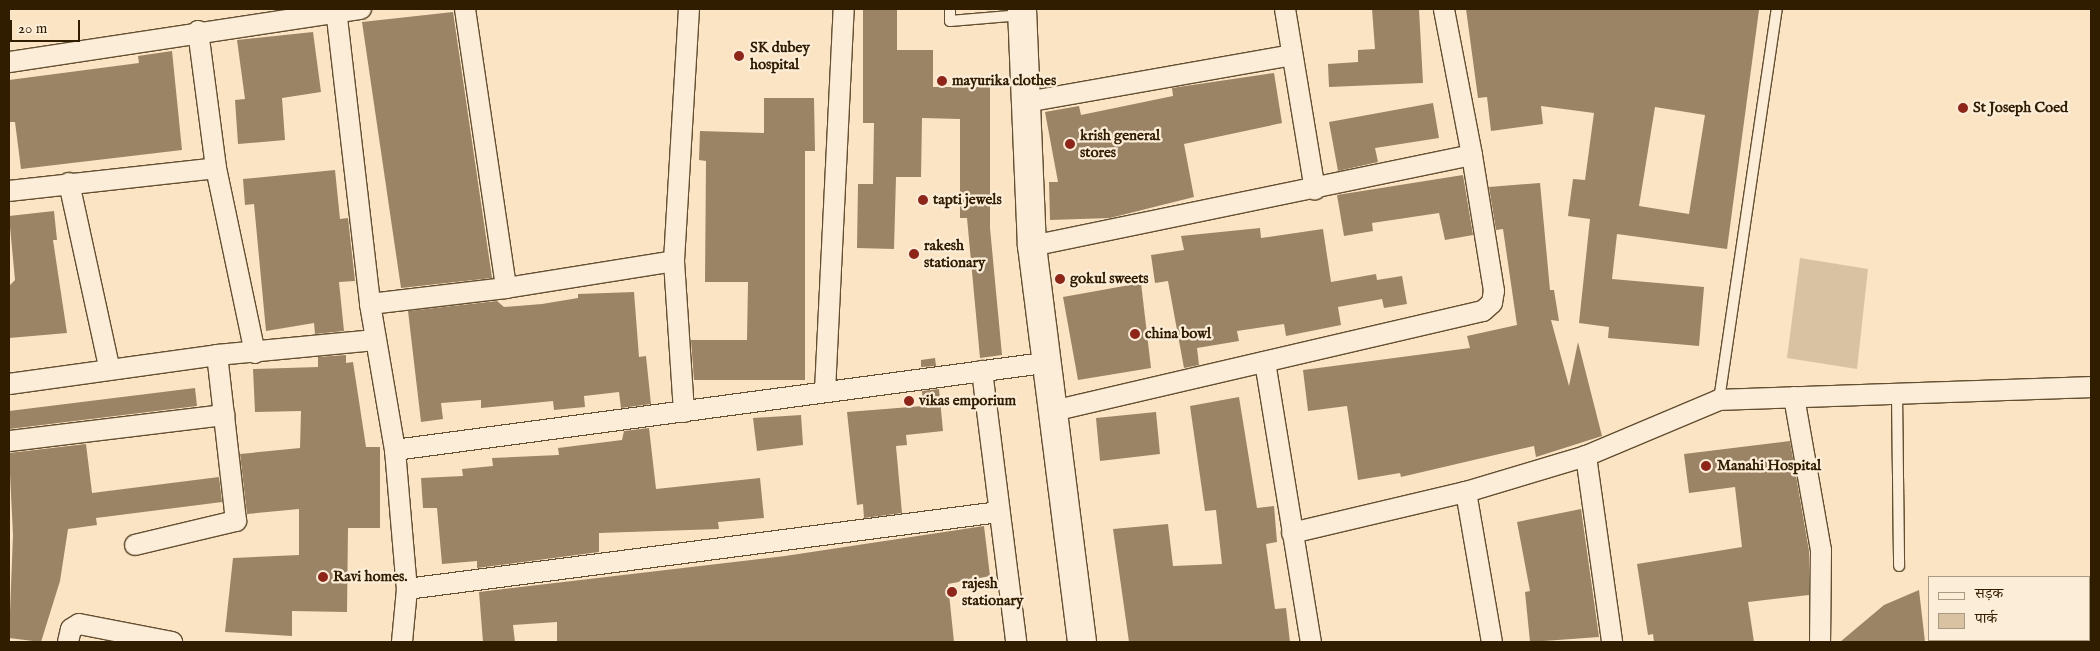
<!DOCTYPE html>
<html>
<head>
<meta charset="utf-8">
<style>
  body { margin:0 }
  #map { position:relative; width:2100px; height:651px; overflow:hidden; background:#fbe4c3; font-family:"IM FELL English","Noto Serif Devanagari",serif }
  div>[style] { position:absolute }
  [style*='--x'] { left:calc(var(--x)*1px); top:calc(var(--y)*1px); width:calc(var(--w)*1px); rotate:calc(var(--a)*1deg) }
  .green>* { inset:0; background:#d8c2a2 }
  .building>* { inset:0; background:#9a8465 }
  .roads { filter:drop-shadow(1px 0 #634f31) drop-shadow(-1px 0 #634f31) drop-shadow(0 1px #634f31) drop-shadow(0 -1px #634f31) }
  .lane>* { height:10px; margin:-5px; padding:0 5px; transform-origin:5px; border-radius:5px; background:#fcedd8 }
  .street>* { height:20px; margin:-10px; padding:0 10px; transform-origin:10px; border-radius:10px; background:#fcedd8 }
  .secondary>* { height:28px; margin:-14px; padding:0 14px; transform-origin:14px; border-radius:14px; background:#fcedd8 }
  .dots>* { width:14px; height:14px; translate:-50% -50%; box-sizing:border-box; border:2px solid #fcedd8; border-radius:50% }
  span { translate:-50% -50%; white-space:nowrap; text-align:center; line-height:1.15; -webkit-text-stroke:4.5px #fcedd8; paint-order:stroke }
  .poi-label { font-size:15px; color:#301d00; font-weight:700 }
  .left { translate:0 -50%; text-align:left }
  .frame { position:absolute; inset:0; border:10px solid #301d00; pointer-events:none }
  .legend { position:absolute; left:1928px; top:576px; width:162px; height:65px; box-sizing:border-box; background:#fcedd8; border:1px solid #aa9a82; margin:0; padding:6px 9px; list-style:none; font-size:15px; color:#301d00 }
  .legend li { display:flex; align-items:center; gap:10px; height:25px }
  .legend b { width:25px; border:1px solid #aa9a82 }
  .scale { position:absolute; left:10px; top:20px; width:70px; height:22px; box-sizing:border-box; border:2px solid #301d00; border-top:0; padding-left:6px; font-size:15px; line-height:18px; white-space:nowrap; color:#301d00; -webkit-text-stroke:4px #fcedd8; paint-order:stroke }
</style>
</head>
<body>
<div id="map">
  <div class="green">
    <div style="clip-path:polygon(1800px 258px,1868px 269px,1857px 369px,1787px 358px)"></div>
  </div>
  <div class="building">
    <div style="clip-path:polygon(863px 9px,897px 9px,897px 50px,933px 50px,933px 87px,990px 87px,990px 228px,1002px 355px,980px 358px,967px 218px,960px 218px,960px 119px,922px 118px,921px 177px,896px 177px,894px 249px,857px 248px,858px 184px,873px 184px,874px 123px,863px 123px)"></div>
    <div style="clip-path:polygon(1372px 9px,1419px 9px,1423px 83px,1329px 87px,1328px 64px,1358px 62px,1358px 50px,1375px 49px)"></div>
    <div style="clip-path:polygon(evenodd,1466px 9px,1759px 10px,1727px 249px,1617px 234px,1612px 279px,1704px 287px,1699px 346px,1608px 338px,1609px 327px,1579px 323px,1590px 219px,1568px 216px,1573px 179px,1585px 180px,1594px 113px,1541px 106px,1543px 124px,1491px 131px,1487px 97px,1478px 98px,1466px 9px,1655px 107px,1705px 115px,1689px 214px,1639px 206px,1655px 107px)"></div>
    <div style="clip-path:polygon(453px 12px,492px 278px,401px 288px,362px 22px)"></div>
    <div style="clip-path:polygon(313px 32px,321px 92px,282px 98px,285px 140px,238px 144px,235px 100px,245px 99px,237px 40px)"></div>
    <div style="clip-path:polygon(172px 51px,182px 150px,21px 169px,15px 122px,9px 122px,9px 80px,139px 63px,138px 56px)"></div>
    <div style="clip-path:polygon(1274px 73px,1282px 123px,1184px 144px,1194px 197px,1110px 218px,1050px 220px,1049px 182px,1058px 182px,1045px 112px,1079px 106px,1081px 115px,1173px 96px,1172px 88px)"></div>
    <div style="clip-path:polygon(764px 98px,814px 98px,815px 151px,805px 151px,805px 380px,694px 380px,691px 340px,747px 340px,748px 282px,705px 282px,706px 161px,699px 160px,700px 131px,764px 133px)"></div>
    <div style="clip-path:polygon(1433px 103px,1439px 138px,1375px 148px,1378px 162px,1338px 171px,1329px 122px)"></div>
    <div style="clip-path:polygon(335px 170px,340px 219px,348px 218px,355px 281px,339px 282px,344px 331px,315px 334px,314px 323px,266px 331px,254px 204px,245px 205px,243px 179px)"></div>
    <div style="clip-path:polygon(1463px 175px,1473px 235px,1445px 240px,1439px 213px,1372px 223px,1373px 231px,1344px 236px,1337px 195px)"></div>
    <div style="clip-path:polygon(1540px 183px,1550px 290px,1554px 290px,1559px 321px,1551px 320px,1569px 386px,1578px 342px,1602px 436px,1536px 457px,1534px 446px,1401px 477px,1400px 473px,1358px 480px,1347px 406px,1308px 411px,1303px 370px,1470px 348px,1467px 336px,1517px 325px,1503px 229px,1496px 230px,1489px 187px)"></div>
    <div style="clip-path:polygon(54px 211px,57px 240px,53px 240px,67px 333px,9px 338px,9px 286px,15px 280px,9px 216px)"></div>
    <div style="clip-path:polygon(1260px 228px,1261px 238px,1323px 229px,1331px 282px,1376px 274px,1377px 280px,1402px 276px,1407px 304px,1384px 308px,1382px 299px,1338px 307px,1341px 325px,1286px 336px,1284px 324px,1237px 331px,1239px 341px,1197px 348px,1199px 365px,1184px 368px,1168px 281px,1155px 283px,1151px 255px,1184px 250px,1181px 236px)"></div>
    <div style="clip-path:polygon(1141px 283px,1151px 368px,1078px 380px,1063px 297px)"></div>
    <div style="clip-path:polygon(634px 292px,639px 357px,646px 356px,651px 404px,621px 408px,619px 392px,584px 396px,585px 407px,554px 410px,553px 401px,481px 408px,481px 400px,441px 403px,443px 419px,421px 422px,408px 311px,497px 301px,504px 307px,542px 304px,578px 298px,578px 294px)"></div>
    <div style="clip-path:polygon(346px 355px,346px 363px,353px 362px,366px 447px,380px 447px,380px 528px,348px 528px,347px 612px,292px 611px,292px 636px,225px 632px,233px 558px,299px 555px,299px 509px,247px 514px,240px 454px,300px 448px,301px 411px,255px 412px,253px 369px,318px 367px,318px 357px)"></div>
    <div style="clip-path:polygon(935px 358px,936px 366px,921px 367px,921px 360px)"></div>
    <div style="clip-path:polygon(195px 388px,197px 406px,9px 429px,9px 411px)"></div>
    <div style="clip-path:polygon(939px 389px,943px 431px,906px 435px,907px 445px,896px 446px,902px 513px,864px 518px,863px 504px,857px 505px,847px 412px,923px 406px,922px 391px)"></div>
    <div style="clip-path:polygon(1239px 397px,1257px 508px,1274px 506px,1277px 542px,1266px 544px,1275px 609px,1286px 608px,1290px 642px,1129px 642px,1113px 529px,1168px 524px,1173px 566px,1222px 564px,1216px 510px,1205px 511px,1190px 406px)"></div>
    <div style="clip-path:polygon(1156px 412px,1160px 454px,1100px 461px,1096px 418px)"></div>
    <div style="clip-path:polygon(801px 415px,803px 445px,757px 451px,753px 418px)"></div>
    <div style="clip-path:polygon(649px 428px,656px 489px,760px 478px,764px 518px,718px 522px,719px 529px,599px 533px,599px 552px,477px 568px,477px 561px,442px 564px,437px 508px,423px 508px,421px 478px,463px 476px,462px 469px,493px 466px,492px 458px,559px 455px,558px 448px,622px 440px,624px 431px)"></div>
    <div style="clip-path:polygon(1790px 441px,1809px 551px,1809px 595px,1748px 602px,1754px 642px,1654px 642px,1653px 634px,1648px 635px,1637px 564px,1742px 547px,1735px 487px,1689px 493px,1684px 454px)"></div>
    <div style="clip-path:polygon(86px 444px,92px 493px,219px 477px,222px 502px,96px 518px,97px 525px,68px 529px,60px 581px,41px 642px,9px 638px,13px 535px,9px 453px)"></div>
    <div style="clip-path:polygon(1581px 509px,1599px 637px,1530px 642px,1525px 592px,1530px 591px,1517px 522px)"></div>
    <div style="clip-path:polygon(984px 526px,990px 576px,948px 584px,954px 642px,557px 642px,557px 622px,513px 625px,515px 642px,483px 642px,479px 592px,785px 556px)"></div>
    <div style="clip-path:polygon(1919px 590px,1925px 642px,1840px 642px,1884px 605px)"></div>
  </div>
  <div class="roads">
    <div class="lane">
      <div style="--x:950;--y:9;--w:12;--a:90"></div>
      <div style="--x:950;--y:21;--w:72;--a:-4.8"></div>
      <div style="--x:1897;--y:394;--w:172;--a:89.3"></div>
      <div style="--x:1719;--y:400;--w:395;--a:-81.6"></div>
    </div>
    <div class="street">
      <div style="--x:336;--y:9;--w:297;--a:83.4"></div>
      <div style="--x:370;--y:304;--w:148;--a:80.3"></div>
      <div style="--x:395;--y:450;--w:140;--a:85.1"></div>
      <div style="--x:407;--y:589;--w:53;--a:95.4"></div>
      <div style="--x:465;--y:9;--w:282;--a:81.6"></div>
      <div style="--x:1285;--y:9;--w:183;--a:80.6"></div>
      <div style="--x:198;--y:31;--w:138;--a:82.5"></div>
      <div style="--x:216;--y:168;--w:189;--a:78.1"></div>
      <div style="--x:9;--y:62;--w:356;--a:-8.6"></div>
      <div style="--x:1026;--y:102;--w:270;--a:-10"></div>
      <div style="--x:69;--y:183;--w:188;--a:77.7"></div>
      <div style="--x:9;--y:191;--w:208;--a:-6.3"></div>
      <div style="--x:1032;--y:246;--w:449;--a:-11.7"></div>
      <div style="--x:370;--y:304;--w:137;--a:-6.7"></div>
      <div style="--x:506;--y:288;--w:170;--a:-9.1"></div>
      <div style="--x:1265;--y:362;--w:284;--a:80.7"></div>
      <div style="--x:982;--y:371;--w:273;--a:82.8"></div>
      <div style="--x:9;--y:384;--w:210;--a:-7.9"></div>
      <div style="--x:217;--y:355;--w:159;--a:-5.4"></div>
      <div style="--x:825;--y:391;--w:382;--a:-87.2"></div>
      <div style="--x:1794;--y:397;--w:155;--a:80"></div>
      <div style="--x:1821;--y:550;--w:92;--a:90.6"></div>
      <div style="--x:1053;--y:411;--w:441;--a:-13.1"></div>
      <div style="--x:1483;--y:311;--w:12;--a:-42"></div>
      <div style="--x:1492;--y:303;--w:12;--a:-81"></div>
      <div style="--x:1494;--y:291;--w:138;--a:-99.2"></div>
      <div style="--x:1472;--y:155;--w:149;--a:-100.9"></div>
      <div style="--x:684;--y:412;--w:151;--a:-93.8"></div>
      <div style="--x:674;--y:261;--w:252;--a:-86.6"></div>
      <div style="--x:9;--y:441;--w:217;--a:-6.9"></div>
      <div style="--x:395;--y:450;--w:655;--a:-7.64"></div>
      <div style="--x:1586;--y:456;--w:188;--a:82"></div>
      <div style="--x:1466;--y:492;--w:152;--a:80.2"></div>
      <div style="--x:1292;--y:533;--w:179;--a:-13.3"></div>
      <div style="--x:1466;--y:492;--w:125;--a:-16.7"></div>
      <div style="--x:1586;--y:456;--w:144;--a:-22.8"></div>
      <div style="--x:1719;--y:400;--w:372;--a:-2"></div>
      <div style="--x:135;--y:545;--w:104;--a:-13.4"></div>
      <div style="--x:236;--y:521;--w:167;--a:-96.5"></div>
      <div style="--x:407;--y:589;--w:597;--a:-7.41"></div>
      <div style="--x:68;--y:642;--w:13;--a:-77"></div>
      <div style="--x:71;--y:629;--w:9;--a:-32"></div>
      <div style="--x:79;--y:624;--w:95;--a:11"></div>
    </div>
    <div class="secondary">
      <div style="--x:1022;--y:9;--w:237;--a:87.6"></div>
      <div style="--x:1032;--y:246;--w:399;--a:82.8"></div>
    </div>
  </div>
  <div class="dots">
    <div style="left:739px;top:56px;background:#8f2418"></div>
    <div style="left:942px;top:81px;background:#8f2418"></div>
    <div style="left:1963px;top:108px;background:#8f2418"></div>
    <div style="left:1070px;top:144px;background:#8f2418"></div>
    <div style="left:923px;top:200px;background:#8f2418"></div>
    <div style="left:914px;top:254px;background:#8f2418"></div>
    <div style="left:1060px;top:279px;background:#8f2418"></div>
    <div style="left:1135px;top:334px;background:#8f2418"></div>
    <div style="left:909px;top:401px;background:#8f2418"></div>
    <div style="left:1706px;top:466px;background:#8f2418"></div>
    <div style="left:323px;top:577px;background:#8f2418"></div>
    <div style="left:952px;top:592px;background:#8f2418"></div>
  </div>
  <div class="poi-label">
    <span class="left" style="left:750px;top:56px">SK dubey<br>hospital</span>
    <span class="left" style="left:952px;top:81px">mayurika clothes</span>
    <span class="left" style="left:1973px;top:108px">St Joseph Coed</span>
    <span class="left" style="left:1080px;top:144px">krish general<br>stores</span>
    <span class="left" style="left:933px;top:200px">tapti jewels</span>
    <span class="left" style="left:924px;top:254px">rakesh<br>stationary</span>
    <span class="left" style="left:1070px;top:279px">gokul sweets</span>
    <span class="left" style="left:1145px;top:334px">china bowl</span>
    <span class="left" style="left:919px;top:401px">vikas emporium</span>
    <span class="left" style="left:1717px;top:466px">Manahi Hospital</span>
    <span class="left" style="left:333px;top:577px">Ravi homes.</span>
    <span class="left" style="left:962px;top:592px">rajesh<br>stationary</span>
  </div>
  <div class="frame"></div>
  <ul class="legend">
  <li><b style="height:6px;background:#fcedd8"></b>सड़क</li>
  <li><b style="height:14px;background:#d8c2a2"></b>पार्क</li>
  </ul>
  <div class="scale">20 m</div>
</div>
</body>
</html>
